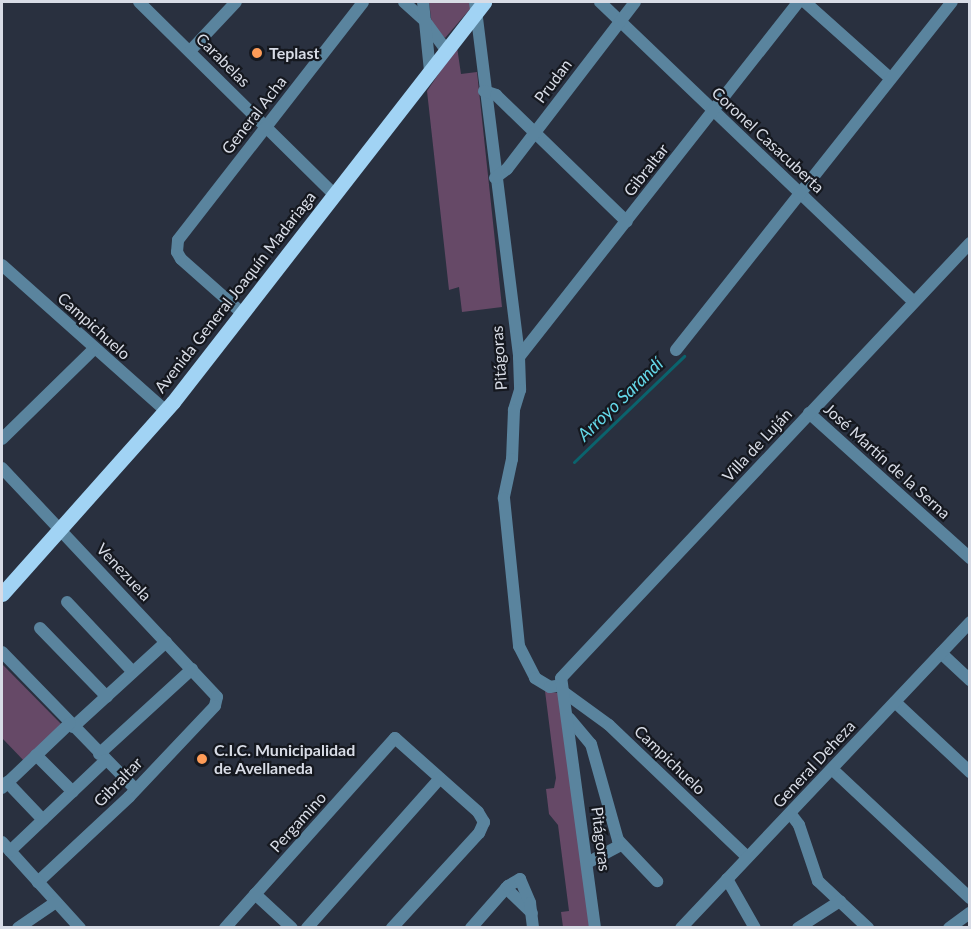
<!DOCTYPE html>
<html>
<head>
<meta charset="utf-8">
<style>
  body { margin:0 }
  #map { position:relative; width:971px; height:929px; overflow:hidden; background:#29303f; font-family:Lato,sans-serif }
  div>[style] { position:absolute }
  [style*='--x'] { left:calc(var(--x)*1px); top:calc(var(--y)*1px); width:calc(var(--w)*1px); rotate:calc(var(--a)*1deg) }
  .green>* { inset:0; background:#664967 }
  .stream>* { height:3px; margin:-1.5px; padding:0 1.5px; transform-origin:1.5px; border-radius:1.5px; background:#0a636d }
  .minor>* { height:12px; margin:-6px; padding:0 6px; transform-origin:6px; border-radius:6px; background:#5a849e }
  .major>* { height:15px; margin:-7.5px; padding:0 7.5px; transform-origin:7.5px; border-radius:7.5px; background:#a1d3f4 }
  .dots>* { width:16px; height:16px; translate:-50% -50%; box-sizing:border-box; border:3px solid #15181f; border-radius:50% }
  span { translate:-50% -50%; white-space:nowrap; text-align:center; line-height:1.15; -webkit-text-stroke:4.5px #15181f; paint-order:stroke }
  .poi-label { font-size:16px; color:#d8dce6; font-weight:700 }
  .left { translate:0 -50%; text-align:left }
  .street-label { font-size:16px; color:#d8dce6 }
  .water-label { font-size:18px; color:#64d7e7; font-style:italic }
  .frame { position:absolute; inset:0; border:3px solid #d8dce6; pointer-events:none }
</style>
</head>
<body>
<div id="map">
  <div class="green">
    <div style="clip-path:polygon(429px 2px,470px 2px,470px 9px,445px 38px,432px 25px)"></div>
    <div style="clip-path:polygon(457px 47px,461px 74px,477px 72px,502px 307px,462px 312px,459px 287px,449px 290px,427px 91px)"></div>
    <div style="clip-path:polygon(2px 664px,65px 728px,27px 764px,2px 738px)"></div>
    <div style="clip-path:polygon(545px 691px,558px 693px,592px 927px,563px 927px,561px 912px,569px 911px,558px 825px,549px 814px,546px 789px,554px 788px,556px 778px)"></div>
  </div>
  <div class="stream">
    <div style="--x:574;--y:462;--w:153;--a:-43.9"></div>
  </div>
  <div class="minor">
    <div style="--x:139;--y:2;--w:274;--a:44.6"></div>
    <div style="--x:404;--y:2;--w:28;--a:42"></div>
    <div style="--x:425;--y:21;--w:36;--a:54"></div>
    <div style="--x:423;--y:2;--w:69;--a:84.2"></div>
    <div style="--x:475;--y:2;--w:358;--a:82.9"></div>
    <div style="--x:519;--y:357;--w:33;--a:88"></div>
    <div style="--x:520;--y:390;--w:21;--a:107"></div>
    <div style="--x:514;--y:410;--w:49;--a:92.3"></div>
    <div style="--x:512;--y:459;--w:40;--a:102"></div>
    <div style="--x:504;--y:498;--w:149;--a:84.2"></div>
    <div style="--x:519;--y:646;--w:36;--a:63"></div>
    <div style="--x:535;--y:678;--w:17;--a:31"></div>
    <div style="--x:550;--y:687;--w:11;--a:-10"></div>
    <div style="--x:600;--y:2;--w:434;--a:43.7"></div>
    <div style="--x:805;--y:2;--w:114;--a:41.8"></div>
    <div style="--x:190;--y:51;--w:67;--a:-46.8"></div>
    <div style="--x:484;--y:91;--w:13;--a:18"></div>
    <div style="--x:496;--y:95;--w:182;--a:44.1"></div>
    <div style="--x:495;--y:178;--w:15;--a:-37"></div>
    <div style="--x:507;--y:169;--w:210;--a:-52.5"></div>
    <div style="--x:2;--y:265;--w:220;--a:41.7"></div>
    <div style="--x:242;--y:313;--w:81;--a:-138.5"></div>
    <div style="--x:181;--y:259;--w:8;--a:-120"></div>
    <div style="--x:177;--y:252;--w:12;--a:-85"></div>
    <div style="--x:178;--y:240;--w:301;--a:-52.1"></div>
    <div style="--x:676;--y:350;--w:444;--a:-51.6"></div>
    <div style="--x:519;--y:357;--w:452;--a:-51.8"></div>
    <div style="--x:809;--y:413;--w:217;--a:42"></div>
    <div style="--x:2;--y:439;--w:129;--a:-44.4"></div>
    <div style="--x:2;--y:468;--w:314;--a:46.8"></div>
    <div style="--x:217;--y:697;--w:9;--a:103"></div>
    <div style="--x:215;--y:706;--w:125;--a:133.4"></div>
    <div style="--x:129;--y:797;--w:125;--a:137"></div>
    <div style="--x:67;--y:602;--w:96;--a:46.7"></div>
    <div style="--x:40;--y:628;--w:96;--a:45.8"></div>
    <div style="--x:2;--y:652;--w:191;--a:45.8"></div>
    <div style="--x:941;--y:653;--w:40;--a:43"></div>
    <div style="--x:565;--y:693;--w:54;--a:36"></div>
    <div style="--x:609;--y:725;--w:191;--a:43.7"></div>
    <div style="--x:895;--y:702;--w:103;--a:43"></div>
    <div style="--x:569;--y:718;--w:34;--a:50"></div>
    <div style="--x:591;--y:744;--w:100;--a:74.3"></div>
    <div style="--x:618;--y:840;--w:57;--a:46.4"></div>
    <div style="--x:73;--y:727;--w:126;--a:-42.4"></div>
    <div style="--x:99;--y:754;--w:126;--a:-42.4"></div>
    <div style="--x:36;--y:755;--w:52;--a:45"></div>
    <div style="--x:832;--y:769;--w:189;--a:43.1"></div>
    <div style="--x:7;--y:782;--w:52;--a:46.5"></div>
    <div style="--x:2;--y:788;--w:94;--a:-43.7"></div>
    <div style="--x:790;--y:813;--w:15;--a:53"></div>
    <div style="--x:799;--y:825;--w:59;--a:71.3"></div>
    <div style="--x:818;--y:881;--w:69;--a:43.2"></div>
    <div style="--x:2;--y:842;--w:116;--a:47.8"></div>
    <div style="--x:10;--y:851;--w:132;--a:-43.5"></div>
    <div style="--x:587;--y:863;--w:38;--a:-28"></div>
    <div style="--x:727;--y:879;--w:56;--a:60.3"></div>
    <div style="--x:506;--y:888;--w:36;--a:44"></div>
    <div style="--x:255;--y:894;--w:50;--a:42.6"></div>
    <div style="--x:18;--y:928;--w:46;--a:-34.4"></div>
    <div style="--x:225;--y:928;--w:255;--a:-48.2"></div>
    <div style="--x:395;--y:738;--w:111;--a:41.7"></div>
    <div style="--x:478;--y:812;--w:12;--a:59"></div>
    <div style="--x:484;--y:822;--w:12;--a:114"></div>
    <div style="--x:479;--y:833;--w:129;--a:132.5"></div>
    <div style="--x:307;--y:928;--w:200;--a:-48.4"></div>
    <div style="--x:471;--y:928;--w:56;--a:-48.6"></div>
    <div style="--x:508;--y:886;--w:14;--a:-30"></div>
    <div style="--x:520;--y:879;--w:26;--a:67"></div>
    <div style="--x:530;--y:903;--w:25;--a:83"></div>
    <div style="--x:595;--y:928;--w:252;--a:-97.7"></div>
    <div style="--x:561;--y:678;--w:597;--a:-46.76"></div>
    <div style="--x:681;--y:928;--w:421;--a:-46.6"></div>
    <div style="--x:798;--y:928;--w:50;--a:-32.7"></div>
    <div style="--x:949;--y:928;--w:26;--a:-36"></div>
  </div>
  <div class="major">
    <div style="--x:2;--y:594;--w:257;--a:-48.3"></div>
    <div style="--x:173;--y:402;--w:507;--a:-52.13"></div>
  </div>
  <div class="dots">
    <div style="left:257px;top:53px;background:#fe9c58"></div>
    <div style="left:202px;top:759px;background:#fe9c58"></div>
  </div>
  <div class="poi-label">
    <span class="left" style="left:269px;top:53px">Teplast</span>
    <span class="left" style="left:214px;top:759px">C.I.C. Municipalidad<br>de Avellaneda</span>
  </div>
  <div class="street-label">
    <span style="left:223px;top:60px;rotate:45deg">Carabelas</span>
    <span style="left:553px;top:81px;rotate:-53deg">Prudan</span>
    <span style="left:254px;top:115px;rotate:-52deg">General Acha</span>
    <span style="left:768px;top:140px;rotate:43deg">Coronel Casacuberta</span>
    <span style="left:646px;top:170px;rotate:-52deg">Gibraltar</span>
    <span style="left:235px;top:292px;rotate:-52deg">Avenida General Joaquín Madariaga</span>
    <span style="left:94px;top:326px;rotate:42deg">Campichuelo</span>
    <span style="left:499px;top:358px;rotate:-94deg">Pitágoras</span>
    <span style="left:757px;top:445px;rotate:-47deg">Villa de Luján</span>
    <span style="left:887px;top:461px;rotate:42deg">José Martín de la Serna</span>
    <span style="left:124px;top:572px;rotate:47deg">Venezuela</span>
    <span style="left:670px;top:760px;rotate:44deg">Campichuelo</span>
    <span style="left:814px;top:764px;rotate:-47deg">General Deheza</span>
    <span style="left:118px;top:782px;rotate:-46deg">Gibraltar</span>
    <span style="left:298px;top:822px;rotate:-48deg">Pergamino</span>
    <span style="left:601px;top:839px;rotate:83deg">Pitágoras</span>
  </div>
  <div class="water-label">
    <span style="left:620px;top:399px;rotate:-44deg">Arroyo Sarandí</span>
  </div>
  <div class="frame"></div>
</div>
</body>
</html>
